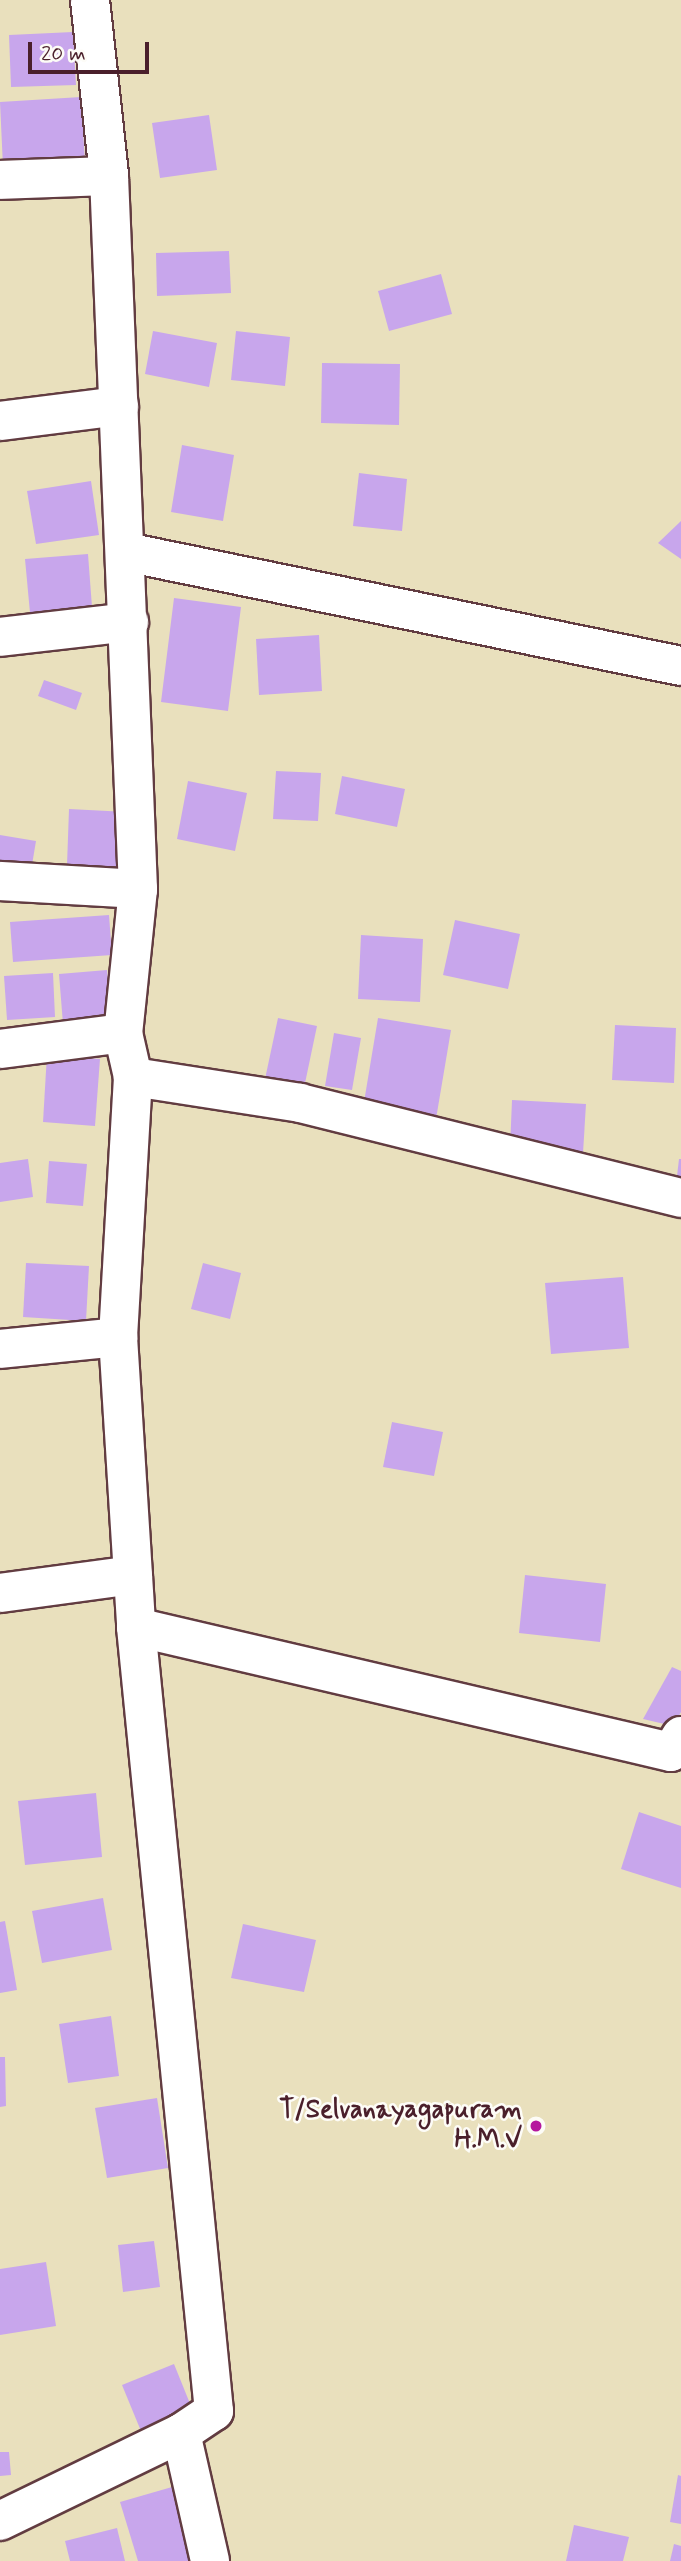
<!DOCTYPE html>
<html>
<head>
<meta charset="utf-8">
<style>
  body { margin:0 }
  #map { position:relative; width:681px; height:2561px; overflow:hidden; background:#e9e0bd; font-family:Mynerve,sans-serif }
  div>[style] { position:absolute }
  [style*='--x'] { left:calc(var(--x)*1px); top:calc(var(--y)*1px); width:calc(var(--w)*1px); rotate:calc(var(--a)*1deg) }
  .building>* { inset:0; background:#c8a6ec }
  .roads { filter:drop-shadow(2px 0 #623c41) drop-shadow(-2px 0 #623c41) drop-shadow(0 2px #623c41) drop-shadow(0 -2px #623c41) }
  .minor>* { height:38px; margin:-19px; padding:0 19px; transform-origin:19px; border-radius:19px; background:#fff }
  .dots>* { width:19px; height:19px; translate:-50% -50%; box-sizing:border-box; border:4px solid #fdfcf7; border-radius:50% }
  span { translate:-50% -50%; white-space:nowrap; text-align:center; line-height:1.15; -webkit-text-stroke:5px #fdfcf7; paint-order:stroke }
  .poi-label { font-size:26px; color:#4a1f2b; font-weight:700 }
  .right { translate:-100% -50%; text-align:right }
  .scale { position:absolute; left:28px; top:42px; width:121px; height:32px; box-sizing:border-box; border:4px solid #4a1f2b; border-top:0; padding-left:9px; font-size:21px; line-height:24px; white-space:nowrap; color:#4a1f2b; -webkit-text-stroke:5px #fdfcf7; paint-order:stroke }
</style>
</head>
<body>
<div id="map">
  <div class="building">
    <div style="clip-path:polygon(73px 32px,76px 85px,11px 87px,9px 35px)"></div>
    <div style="clip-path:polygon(81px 97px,85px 162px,3px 167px,0 102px)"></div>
    <div style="clip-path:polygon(209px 115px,217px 170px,160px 178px,152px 123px)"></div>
    <div style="clip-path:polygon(229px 251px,231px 293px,157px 296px,156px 253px)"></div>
    <div style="clip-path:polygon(441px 274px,452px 314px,389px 331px,378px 291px)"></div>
    <div style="clip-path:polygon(153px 331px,217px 343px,209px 387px,145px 374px)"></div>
    <div style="clip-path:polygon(236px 331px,290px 337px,285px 386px,231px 380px)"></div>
    <div style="clip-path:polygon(322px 363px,400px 364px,399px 425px,321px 423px)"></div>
    <div style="clip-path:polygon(182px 445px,234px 455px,223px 521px,171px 512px)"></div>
    <div style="clip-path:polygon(359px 473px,407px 479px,402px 531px,353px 526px)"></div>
    <div style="clip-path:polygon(91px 481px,99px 535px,36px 544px,27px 491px)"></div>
    <div style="clip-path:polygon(681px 521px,681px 559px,658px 543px)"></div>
    <div style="clip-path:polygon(88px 554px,92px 607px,30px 613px,25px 559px)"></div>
    <div style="clip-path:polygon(174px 598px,241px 607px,228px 711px,161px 702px)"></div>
    <div style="clip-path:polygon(319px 635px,322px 691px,259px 695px,256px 639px)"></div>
    <div style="clip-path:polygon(44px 680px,82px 693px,76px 710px,38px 696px)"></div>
    <div style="clip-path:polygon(276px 771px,321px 773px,318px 821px,273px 819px)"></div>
    <div style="clip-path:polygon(342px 776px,405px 789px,397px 827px,335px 814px)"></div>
    <div style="clip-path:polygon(188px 781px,247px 793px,235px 851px,177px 839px)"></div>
    <div style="clip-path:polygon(69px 809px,127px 812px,124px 868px,67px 865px)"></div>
    <div style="clip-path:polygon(0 835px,36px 841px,31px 871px,0 865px)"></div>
    <div style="clip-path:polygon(109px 915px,112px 955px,13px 962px,10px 922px)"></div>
    <div style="clip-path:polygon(455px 920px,520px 934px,508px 989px,443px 975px)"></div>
    <div style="clip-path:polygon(361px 935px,423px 939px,420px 1002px,358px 999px)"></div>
    <div style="clip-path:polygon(107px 970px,112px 1021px,63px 1024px,59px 974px)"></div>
    <div style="clip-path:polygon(53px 973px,55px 1017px,7px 1020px,4px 976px)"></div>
    <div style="clip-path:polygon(278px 1018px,317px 1026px,304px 1088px,265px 1079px)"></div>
    <div style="clip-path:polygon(378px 1018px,451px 1030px,436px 1119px,363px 1108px)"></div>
    <div style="clip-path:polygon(615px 1025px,676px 1028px,674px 1083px,612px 1080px)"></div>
    <div style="clip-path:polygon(334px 1033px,361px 1038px,352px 1090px,325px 1086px)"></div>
    <div style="clip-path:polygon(47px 1054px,100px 1059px,95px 1126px,43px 1122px)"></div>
    <div style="clip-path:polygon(512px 1100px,586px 1104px,583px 1153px,510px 1148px)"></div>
    <div style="clip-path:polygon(28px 1159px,33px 1197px,0 1202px,0 1163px)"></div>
    <div style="clip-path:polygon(679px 1159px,681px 1159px,681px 1176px,677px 1176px)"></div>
    <div style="clip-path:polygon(49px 1161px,87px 1164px,83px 1206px,46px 1203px)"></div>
    <div style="clip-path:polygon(26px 1263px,89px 1266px,86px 1321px,23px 1317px)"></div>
    <div style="clip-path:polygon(203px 1263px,241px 1273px,230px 1319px,191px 1309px)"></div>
    <div style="clip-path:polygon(623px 1277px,629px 1348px,551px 1354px,545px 1283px)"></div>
    <div style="clip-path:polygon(392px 1422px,443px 1432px,434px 1476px,383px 1467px)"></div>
    <div style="clip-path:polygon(525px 1575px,606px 1584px,600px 1642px,519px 1633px)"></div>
    <div style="clip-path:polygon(672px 1667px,681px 1671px,681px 1712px,673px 1726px,643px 1719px)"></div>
    <div style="clip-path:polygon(96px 1793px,102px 1857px,25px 1865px,18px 1801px)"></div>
    <div style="clip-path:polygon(639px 1812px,681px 1826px,681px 1888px,621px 1869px)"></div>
    <div style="clip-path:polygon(103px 1898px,112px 1950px,42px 1963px,32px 1911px)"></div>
    <div style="clip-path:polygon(5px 1921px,17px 1990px,0 1993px,0 1922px)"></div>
    <div style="clip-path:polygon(243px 1924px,316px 1940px,304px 1992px,231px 1978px)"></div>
    <div style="clip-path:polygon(111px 2016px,119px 2076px,68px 2083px,59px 2024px)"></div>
    <div style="clip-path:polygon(0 2057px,5px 2057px,6px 2106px,0 2107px)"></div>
    <div style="clip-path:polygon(157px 2098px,168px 2168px,107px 2178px,95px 2108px)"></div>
    <div style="clip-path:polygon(154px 2241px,160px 2287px,123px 2292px,118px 2245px)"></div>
    <div style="clip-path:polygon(46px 2262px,56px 2326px,0 2335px,0 2269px)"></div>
    <div style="clip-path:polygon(174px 2364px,195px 2416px,143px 2436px,122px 2385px)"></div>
    <div style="clip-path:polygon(0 2452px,9px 2452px,11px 2475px,0 2476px)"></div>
    <div style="clip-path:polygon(678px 2475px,681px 2476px,681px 2524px,670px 2522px)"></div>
    <div style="clip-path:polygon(179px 2485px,201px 2561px,138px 2561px,120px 2502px)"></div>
    <div style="clip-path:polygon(574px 2525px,629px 2537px,623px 2561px,566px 2561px)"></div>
    <div style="clip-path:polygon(117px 2528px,125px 2561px,70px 2561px,65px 2541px)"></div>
    <div style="clip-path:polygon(674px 2544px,681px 2546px,681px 2561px,670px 2561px)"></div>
  </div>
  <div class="roads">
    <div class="minor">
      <div style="--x:90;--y:0;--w:177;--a:83.8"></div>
      <div style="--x:109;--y:176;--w:714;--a:87.67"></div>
      <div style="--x:138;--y:889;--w:145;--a:95.9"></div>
      <div style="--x:123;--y:1033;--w:45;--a:77.2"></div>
      <div style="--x:133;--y:1077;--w:260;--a:93.3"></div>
      <div style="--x:118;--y:1337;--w:291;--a:86.4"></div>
      <div style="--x:136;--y:1627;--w:788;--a:84.32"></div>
      <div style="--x:214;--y:2411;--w:40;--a:146"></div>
      <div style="--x:181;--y:2433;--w:131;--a:77.2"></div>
      <div style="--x:0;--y:180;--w:109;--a:-2.1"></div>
      <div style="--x:0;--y:421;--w:120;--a:-7.2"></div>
      <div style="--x:126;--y:552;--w:567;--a:11.61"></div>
      <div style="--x:0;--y:637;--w:130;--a:-6.6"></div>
      <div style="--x:0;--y:881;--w:138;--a:3.3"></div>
      <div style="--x:0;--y:1049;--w:124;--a:-7.4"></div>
      <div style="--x:133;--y:1077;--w:169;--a:8.8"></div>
      <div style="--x:300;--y:1103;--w:393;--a:14"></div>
      <div style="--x:0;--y:1349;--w:119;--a:-5.8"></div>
      <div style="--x:0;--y:1593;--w:134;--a:-7.7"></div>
      <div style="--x:136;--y:1627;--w:549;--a:13.15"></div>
      <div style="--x:671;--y:1752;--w:19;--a:-58"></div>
      <div style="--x:0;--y:2521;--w:201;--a:-25.9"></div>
    </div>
  </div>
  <div class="dots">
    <div style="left:536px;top:2126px;background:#b5179e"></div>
  </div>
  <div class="poi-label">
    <span class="right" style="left:522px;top:2126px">T/Selvanayagapuram<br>H.M.V</span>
  </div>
  <div class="scale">20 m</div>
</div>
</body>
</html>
